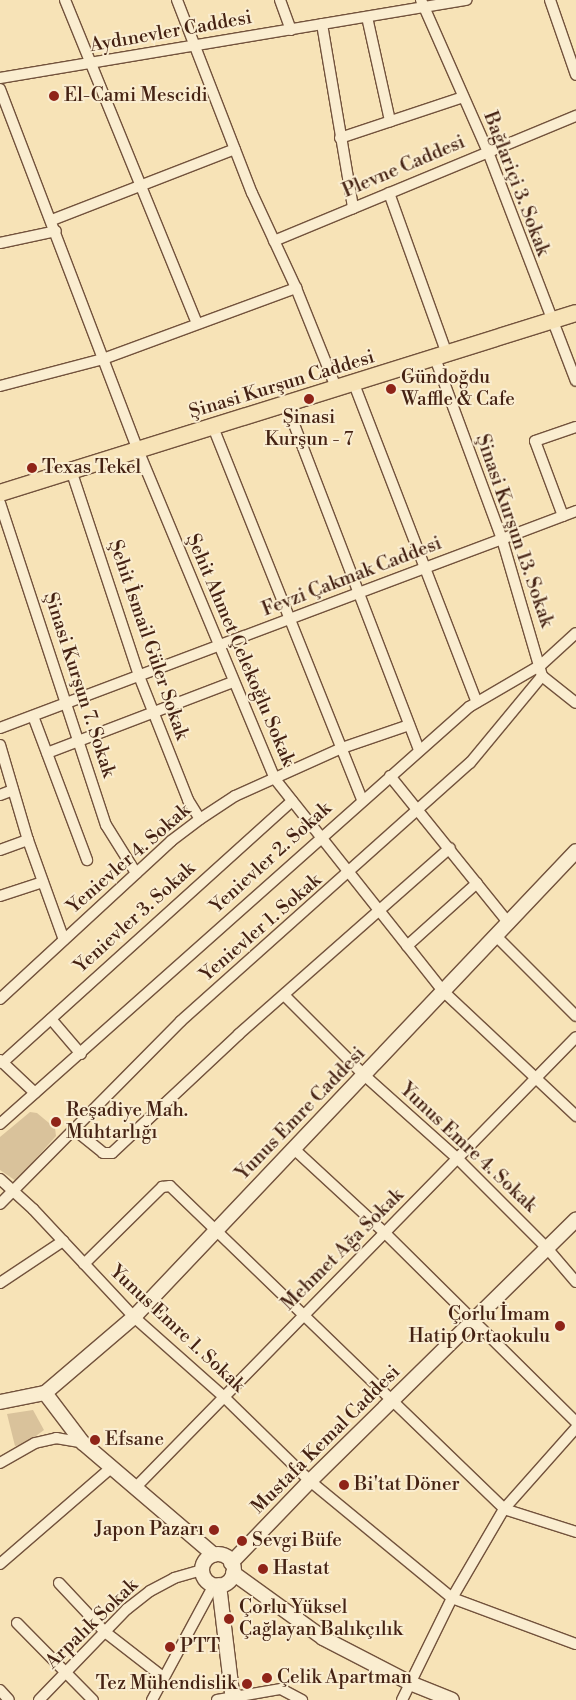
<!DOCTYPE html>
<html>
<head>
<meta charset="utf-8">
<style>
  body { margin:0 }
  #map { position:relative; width:576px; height:1700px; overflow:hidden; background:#f7e3b7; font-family:"Libre Bodoni",serif }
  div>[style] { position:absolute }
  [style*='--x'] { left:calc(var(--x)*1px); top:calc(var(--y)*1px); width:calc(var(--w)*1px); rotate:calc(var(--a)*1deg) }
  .green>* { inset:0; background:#d9c29b }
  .roads { filter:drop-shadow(1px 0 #72523c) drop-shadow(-1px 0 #72523c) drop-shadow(0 1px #72523c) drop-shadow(0 -1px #72523c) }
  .street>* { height:10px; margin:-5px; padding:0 5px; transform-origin:5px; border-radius:5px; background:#faedd0 }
  .secondary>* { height:14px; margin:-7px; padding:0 7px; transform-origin:7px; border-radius:7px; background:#faedd0 }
  .secondary>.ring { margin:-7px; padding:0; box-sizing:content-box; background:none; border:14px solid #faedd0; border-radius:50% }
  .primary>* { height:16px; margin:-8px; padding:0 8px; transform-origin:8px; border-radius:8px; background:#f7e3b7 }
  .dots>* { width:14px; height:14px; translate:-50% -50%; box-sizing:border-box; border:2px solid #faedd0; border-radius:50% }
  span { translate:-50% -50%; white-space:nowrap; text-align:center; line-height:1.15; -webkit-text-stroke:4px #faedd0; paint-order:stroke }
  .street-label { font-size:19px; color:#452213 }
  .poi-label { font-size:19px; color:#452213 }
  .left { translate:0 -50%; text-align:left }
  .right { translate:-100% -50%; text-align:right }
</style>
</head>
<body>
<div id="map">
  <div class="green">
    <div style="clip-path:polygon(30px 1112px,37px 1113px,55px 1128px,56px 1136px,16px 1181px,0 1170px,0 1137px)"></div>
    <div style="clip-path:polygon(33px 1410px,44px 1430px,25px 1444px,15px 1446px,7px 1414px)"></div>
  </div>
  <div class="roads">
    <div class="street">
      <div style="--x:65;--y:0;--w:349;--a:67.8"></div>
      <div style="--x:177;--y:0;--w:207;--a:68.8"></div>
      <div style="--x:252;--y:193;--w:105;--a:65.1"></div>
      <div style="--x:296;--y:288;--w:110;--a:68.1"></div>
      <div style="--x:280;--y:0;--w:32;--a:70"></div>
      <div style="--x:421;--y:0;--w:166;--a:66.2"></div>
      <div style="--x:488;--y:152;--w:245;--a:69"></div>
      <div style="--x:550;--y:0;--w:79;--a:70.9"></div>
      <div style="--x:367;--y:17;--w:107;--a:77.5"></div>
      <div style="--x:322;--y:24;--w:187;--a:80.4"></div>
      <div style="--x:0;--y:78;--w:473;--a:-9.5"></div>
      <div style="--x:0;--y:89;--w:386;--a:69.1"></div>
      <div style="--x:138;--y:450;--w:356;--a:67.4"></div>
      <div style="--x:275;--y:779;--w:270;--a:51.6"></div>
      <div style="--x:443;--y:991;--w:183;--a:43.2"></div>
      <div style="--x:340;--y:138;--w:130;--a:-18.4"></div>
      <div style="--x:389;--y:193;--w:171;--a:70.2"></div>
      <div style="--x:52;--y:220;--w:196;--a:-21.2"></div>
      <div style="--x:274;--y:241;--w:327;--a:-22.5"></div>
      <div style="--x:0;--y:243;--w:57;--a:-12.1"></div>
      <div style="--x:435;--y:358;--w:193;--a:69.7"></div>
      <div style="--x:502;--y:539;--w:143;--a:73.7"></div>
      <div style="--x:542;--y:676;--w:43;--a:38.5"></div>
      <div style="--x:354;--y:384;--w:341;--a:68.9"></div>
      <div style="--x:0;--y:386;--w:106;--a:-14.7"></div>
      <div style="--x:103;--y:359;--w:206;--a:-20.2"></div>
      <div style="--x:287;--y:406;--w:368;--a:69"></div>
      <div style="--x:213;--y:427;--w:402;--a:68.2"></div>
      <div style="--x:71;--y:470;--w:217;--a:71.7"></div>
      <div style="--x:139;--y:676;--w:133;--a:68.4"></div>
      <div style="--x:188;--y:800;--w:22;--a:58"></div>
      <div style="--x:0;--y:503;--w:339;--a:71.8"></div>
      <div style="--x:106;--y:825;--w:57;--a:58"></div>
      <div style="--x:563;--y:516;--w:80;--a:-110.5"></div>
      <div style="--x:535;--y:441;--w:43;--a:-18.9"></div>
      <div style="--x:33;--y:716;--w:154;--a:69.4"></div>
      <div style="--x:0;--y:728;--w:616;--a:-20.64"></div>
      <div style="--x:0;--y:745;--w:99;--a:73.6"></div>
      <div style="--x:28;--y:840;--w:106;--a:70.2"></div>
      <div style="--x:47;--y:753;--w:199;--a:-20.9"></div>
      <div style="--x:390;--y:776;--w:188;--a:51.1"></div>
      <div style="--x:0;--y:795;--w:14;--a:-21"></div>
      <div style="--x:0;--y:850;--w:30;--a:-20"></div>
      <div style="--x:0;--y:896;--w:45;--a:-18"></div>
      <div style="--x:496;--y:936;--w:113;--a:45"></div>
      <div style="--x:407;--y:946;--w:94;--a:-42"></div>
      <div style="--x:284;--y:995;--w:113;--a:45"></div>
      <div style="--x:364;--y:1075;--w:126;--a:41.8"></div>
      <div style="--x:458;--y:1159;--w:124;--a:45"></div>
      <div style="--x:546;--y:1247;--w:46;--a:49.4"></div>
      <div style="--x:0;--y:999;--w:233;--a:-42.7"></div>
      <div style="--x:171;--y:841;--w:36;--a:-37"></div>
      <div style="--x:200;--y:819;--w:42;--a:-33.3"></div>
      <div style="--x:235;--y:796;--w:117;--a:-24.2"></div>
      <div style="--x:342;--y:748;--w:71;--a:-18.9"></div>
      <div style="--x:51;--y:1019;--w:46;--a:49.4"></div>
      <div style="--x:0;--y:1060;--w:48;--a:43.3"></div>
      <div style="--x:2;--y:1063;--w:391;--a:-42.1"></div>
      <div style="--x:0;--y:1124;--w:628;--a:-41.64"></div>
      <div style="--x:469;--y:707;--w:83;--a:-30.3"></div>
      <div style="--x:541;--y:665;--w:47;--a:-42.4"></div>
      <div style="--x:75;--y:1130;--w:36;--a:39"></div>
      <div style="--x:103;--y:1153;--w:9;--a:0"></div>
      <div style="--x:112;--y:1153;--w:174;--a:-43.1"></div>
      <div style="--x:239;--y:1034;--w:281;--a:-41.4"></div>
      <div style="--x:294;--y:1149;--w:124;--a:42.7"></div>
      <div style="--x:385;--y:1233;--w:269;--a:44.7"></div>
      <div style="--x:0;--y:1179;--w:45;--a:42.3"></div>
      <div style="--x:33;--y:1209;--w:148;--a:46.9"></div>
      <div style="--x:134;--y:1317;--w:120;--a:41.6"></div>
      <div style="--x:224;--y:1397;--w:120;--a:44.3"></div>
      <div style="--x:310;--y:1481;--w:184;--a:39.5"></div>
      <div style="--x:452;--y:1598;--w:132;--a:20.4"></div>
      <div style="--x:0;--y:1204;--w:257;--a:-45.3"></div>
      <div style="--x:181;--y:1021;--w:387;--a:-41.8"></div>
      <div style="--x:470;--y:763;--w:113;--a:-50.4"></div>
      <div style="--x:84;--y:1264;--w:110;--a:-44.6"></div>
      <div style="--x:162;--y:1187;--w:8;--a:-7"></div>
      <div style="--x:170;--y:1186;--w:465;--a:44"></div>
      <div style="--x:504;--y:1509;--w:76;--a:17.7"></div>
      <div style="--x:0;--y:1283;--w:76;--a:-33.7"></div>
      <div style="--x:0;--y:1463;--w:40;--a:-29.7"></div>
      <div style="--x:35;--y:1443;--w:22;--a:-13"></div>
      <div style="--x:56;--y:1438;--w:27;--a:10"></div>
      <div style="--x:136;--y:1487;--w:629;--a:-45.64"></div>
      <div style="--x:0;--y:1564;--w:148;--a:-40.9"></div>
      <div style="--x:59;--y:1583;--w:67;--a:46.8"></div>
      <div style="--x:105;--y:1632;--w:73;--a:37.8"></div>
      <div style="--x:17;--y:1623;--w:108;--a:45.4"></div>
      <div style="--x:0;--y:1690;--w:13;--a:48"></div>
      <div style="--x:39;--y:1700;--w:127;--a:-46"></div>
      <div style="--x:127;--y:1609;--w:29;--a:-38"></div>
      <div style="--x:150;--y:1591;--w:27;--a:-28"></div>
      <div style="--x:174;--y:1578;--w:29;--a:-16"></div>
      <div style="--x:152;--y:1700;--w:131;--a:-61.7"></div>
      <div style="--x:217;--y:1700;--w:65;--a:-9.8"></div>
      <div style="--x:281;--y:1689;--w:24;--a:28"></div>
      <div style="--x:402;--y:1700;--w:114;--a:-63.9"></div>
      <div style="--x:452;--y:1598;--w:103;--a:-59.7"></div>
      <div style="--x:504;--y:1509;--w:108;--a:-48.4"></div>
    </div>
    <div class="secondary">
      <div style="--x:45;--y:1393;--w:63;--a:52.8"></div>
      <div style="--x:83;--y:1443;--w:172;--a:40.5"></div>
      <div style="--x:0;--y:1402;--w:46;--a:-11.3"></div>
      <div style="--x:45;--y:1393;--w:117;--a:-40.5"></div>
      <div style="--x:134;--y:1317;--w:642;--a:-46.51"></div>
      <div class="ring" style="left:202px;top:1554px;width:18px;height:18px"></div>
      <div style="--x:231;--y:1563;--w:114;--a:-46.1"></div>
      <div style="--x:310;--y:1481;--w:373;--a:-44.5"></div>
      <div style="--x:233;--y:1573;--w:111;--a:35.8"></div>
      <div style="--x:323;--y:1638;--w:98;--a:27.3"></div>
      <div style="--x:410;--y:1683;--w:45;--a:22"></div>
      <div style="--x:219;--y:1585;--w:116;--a:83.1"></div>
    </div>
    <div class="primary">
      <div style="--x:0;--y:493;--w:603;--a:-17.35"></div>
    </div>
  </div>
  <div class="dots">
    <div style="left:54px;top:96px;background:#8f2418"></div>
    <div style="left:391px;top:389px;background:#8f2418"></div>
    <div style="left:309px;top:399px;background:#8f2418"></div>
    <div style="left:32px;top:468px;background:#8f2418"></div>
    <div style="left:56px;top:1122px;background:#8f2418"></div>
    <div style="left:560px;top:1326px;background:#8f2418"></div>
    <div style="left:95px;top:1440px;background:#8f2418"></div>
    <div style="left:344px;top:1485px;background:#8f2418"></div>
    <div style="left:214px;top:1530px;background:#8f2418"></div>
    <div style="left:242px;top:1541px;background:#8f2418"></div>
    <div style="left:263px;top:1569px;background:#8f2418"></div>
    <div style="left:229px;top:1619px;background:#8f2418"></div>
    <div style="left:170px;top:1647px;background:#8f2418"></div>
    <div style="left:267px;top:1678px;background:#8f2418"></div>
    <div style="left:247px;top:1684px;background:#8f2418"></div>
  </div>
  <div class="street-label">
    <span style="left:171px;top:32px;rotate:-10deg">Aydınevler Caddesi</span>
    <span style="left:404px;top:167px;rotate:-23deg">Plevne Caddesi</span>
    <span style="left:516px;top:184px;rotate:69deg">Bağlariçi 3. Sokak</span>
    <span style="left:282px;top:385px;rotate:-17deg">Şinasi Kurşun Caddesi</span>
    <span style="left:514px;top:531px;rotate:71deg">Şinasi Kurşun 13. Sokak</span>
    <span style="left:352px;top:577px;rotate:-21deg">Fevzi Çakmak Caddesi</span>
    <span style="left:148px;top:640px;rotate:71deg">Şehit İsmail Güler Sokak</span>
    <span style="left:240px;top:650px;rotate:67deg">Şehit Ahmet Çelekoğlu Sokak</span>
    <span style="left:79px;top:685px;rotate:72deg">Şinasi Kurşun 7. Sokak</span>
    <span style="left:271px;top:858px;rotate:-42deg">Yenievler 2. Sokak</span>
    <span style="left:129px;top:859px;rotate:-41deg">Yenievler 4. Sokak</span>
    <span style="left:135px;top:918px;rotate:-42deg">Yenievler 3. Sokak</span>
    <span style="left:261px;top:928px;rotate:-41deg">Yenievler 1. Sokak</span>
    <span style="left:301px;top:1114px;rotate:-46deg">Yunus Emre Caddesi</span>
    <span style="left:468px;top:1148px;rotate:43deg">Yunus Emre 4. Sokak</span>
    <span style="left:343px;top:1250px;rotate:-45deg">Mehmet Ağa Sokak</span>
    <span style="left:177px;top:1329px;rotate:43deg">Yunus Emre 1. Sokak</span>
    <span style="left:326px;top:1440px;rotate:-45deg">Mustafa Kemal Caddesi</span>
    <span style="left:92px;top:1624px;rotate:-44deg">Arpalık Sokak</span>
  </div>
  <div class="poi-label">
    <span class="left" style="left:64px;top:96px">El-Cami Mescidi</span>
    <span class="left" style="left:401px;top:389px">Gündoğdu<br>Waffle &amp; Cafe</span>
    <span style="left:309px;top:429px">Şinasi<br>Kurşun - 7</span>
    <span class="left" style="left:42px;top:468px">Texas Tekel</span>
    <span class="left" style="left:66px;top:1122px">Reşadiye Mah.<br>Muhtarlığı</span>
    <span class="right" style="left:550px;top:1326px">Çorlu İmam<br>Hatip Ortaokulu</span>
    <span class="left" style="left:105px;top:1440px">Efsane</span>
    <span class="left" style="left:354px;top:1485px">Bi'tat Döner</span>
    <span class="right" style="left:204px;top:1530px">Japon Pazarı</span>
    <span class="left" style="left:252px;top:1541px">Sevgi Büfe</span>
    <span class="left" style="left:273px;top:1569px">Hastat</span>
    <span class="left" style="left:239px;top:1619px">Çorlu Yüksel<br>Çağlayan Balıkçılık</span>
    <span class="left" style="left:180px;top:1647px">PTT</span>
    <span class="left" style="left:277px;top:1678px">Çelik Apartman</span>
    <span class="right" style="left:237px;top:1684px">Tez Mühendislik</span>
  </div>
</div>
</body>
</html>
